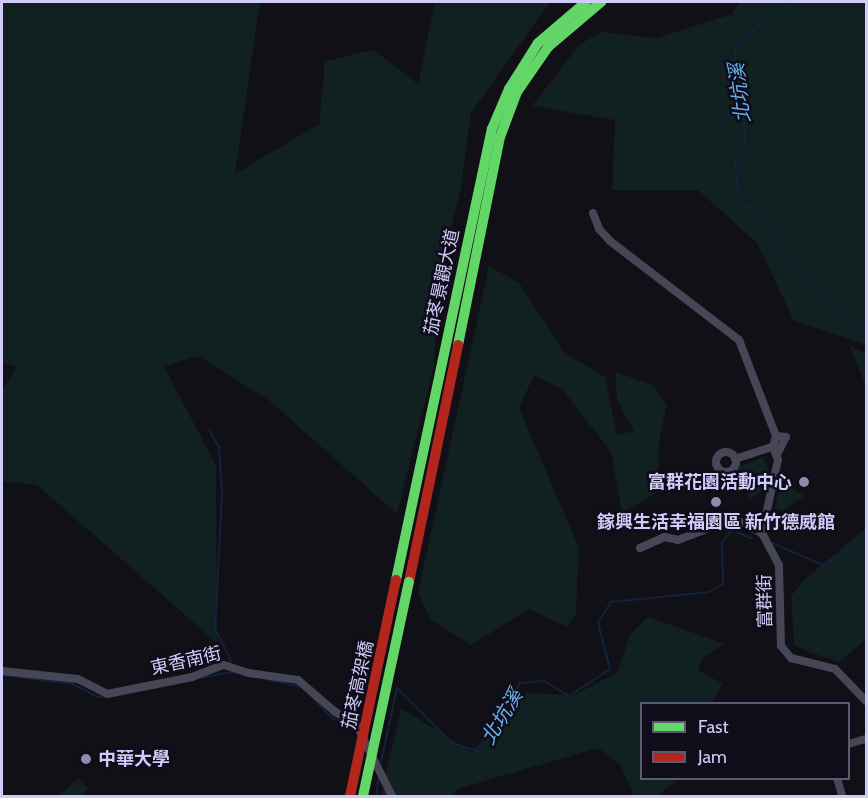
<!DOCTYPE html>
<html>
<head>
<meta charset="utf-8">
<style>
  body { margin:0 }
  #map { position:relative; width:868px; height:798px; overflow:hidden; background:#111017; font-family:Cabin,"Noto Sans TC",sans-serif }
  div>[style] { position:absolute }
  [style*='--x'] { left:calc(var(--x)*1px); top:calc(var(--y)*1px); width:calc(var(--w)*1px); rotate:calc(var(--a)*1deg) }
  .green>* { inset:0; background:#112021 }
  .stream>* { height:2px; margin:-1px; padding:0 1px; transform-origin:1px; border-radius:1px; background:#12233a }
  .street>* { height:8px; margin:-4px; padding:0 4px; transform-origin:4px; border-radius:4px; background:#464657 }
  .street>.ring { margin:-4px; padding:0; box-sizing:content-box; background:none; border:8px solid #464657; border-radius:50% }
  .fast>* { height:10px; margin:-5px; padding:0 5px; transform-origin:5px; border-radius:5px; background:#63d668 }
  .jam>* { height:10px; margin:-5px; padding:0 5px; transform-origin:5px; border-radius:5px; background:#b3261e }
  .fast-bridge>* { height:10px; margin:-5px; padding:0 5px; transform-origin:5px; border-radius:5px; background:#63d668 }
  .jam-bridge>* { height:10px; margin:-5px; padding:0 5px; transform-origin:5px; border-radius:5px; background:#b3261e }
  .dots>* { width:16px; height:16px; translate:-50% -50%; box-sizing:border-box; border:3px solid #0f0d1a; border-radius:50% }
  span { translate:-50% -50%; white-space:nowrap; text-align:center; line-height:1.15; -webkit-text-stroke:5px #0f0d1a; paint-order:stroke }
  .street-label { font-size:18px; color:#d0ccf9 }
  .poi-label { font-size:18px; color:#d0ccf9; font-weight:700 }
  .right { translate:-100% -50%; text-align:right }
  .left { translate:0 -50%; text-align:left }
  .water-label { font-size:20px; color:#66b1ed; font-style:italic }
  .frame { position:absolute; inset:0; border:3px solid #d0ccf9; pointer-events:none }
  .legend { position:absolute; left:640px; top:702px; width:210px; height:78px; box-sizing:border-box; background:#0f0d1a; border:2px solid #5c5973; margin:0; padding:8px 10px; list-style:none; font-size:18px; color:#d0ccf9 }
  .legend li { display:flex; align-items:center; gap:12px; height:30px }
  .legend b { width:30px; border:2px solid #5c5973 }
</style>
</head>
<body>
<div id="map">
  <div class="green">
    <div style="clip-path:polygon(2px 2px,260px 2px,235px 174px,319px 124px,325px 61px,374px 50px,418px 84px,435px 2px,550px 2px,471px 113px,461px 189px,440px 272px,434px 366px,397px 514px,270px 401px,199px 356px,164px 366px,216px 466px,217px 643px,37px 485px,2px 481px,2px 391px,17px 367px,2px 362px)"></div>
    <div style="clip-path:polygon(739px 2px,866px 2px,866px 345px,794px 321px,757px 243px,698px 190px,612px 190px,615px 120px,532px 106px,579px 45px,601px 32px,657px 38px,732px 14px)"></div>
    <div style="clip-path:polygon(489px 266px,519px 283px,565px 353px,605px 377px,617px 435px,634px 431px,617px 400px,615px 372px,653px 385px,667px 405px,659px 440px,658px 492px,622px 513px,611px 452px,562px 389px,534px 375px,519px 408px,579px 548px,576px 613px,567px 627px,529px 609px,471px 645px,431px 620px,418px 593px)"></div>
    <div style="clip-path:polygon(850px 346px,866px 354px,866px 386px)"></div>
    <div style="clip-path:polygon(763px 457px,769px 472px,763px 491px,749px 499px,736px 468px)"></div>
    <div style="clip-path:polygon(780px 480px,804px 496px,782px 511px,775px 508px)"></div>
    <div style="clip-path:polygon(866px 528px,866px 639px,839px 662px,806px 651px,794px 644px,791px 596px,803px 581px)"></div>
    <div style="clip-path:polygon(648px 617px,725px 644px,703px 658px,698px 670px,723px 684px,711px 703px,642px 704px,642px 778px,678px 779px,657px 796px,634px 796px,621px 766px,598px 748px,457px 789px,452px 796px,381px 796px,401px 708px,472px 752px,524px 693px,574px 695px,617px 673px,630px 635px)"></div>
    <div style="clip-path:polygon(78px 778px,88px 789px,81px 796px,59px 796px)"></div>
  </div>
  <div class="stream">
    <div style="--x:798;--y:2;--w:48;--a:148.6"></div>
    <div style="--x:757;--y:27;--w:28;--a:138"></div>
    <div style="--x:736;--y:46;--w:32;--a:94"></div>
    <div style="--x:734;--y:78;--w:32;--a:83"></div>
    <div style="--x:738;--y:110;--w:13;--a:61"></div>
    <div style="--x:744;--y:121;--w:23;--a:88"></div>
    <div style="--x:745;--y:144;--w:16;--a:128"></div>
    <div style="--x:735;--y:157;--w:49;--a:85.3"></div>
    <div style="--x:739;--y:206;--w:18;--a:6"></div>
    <div style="--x:757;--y:208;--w:77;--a:61.1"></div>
    <div style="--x:794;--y:275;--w:38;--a:32"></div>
    <div style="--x:826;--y:295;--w:55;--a:43.5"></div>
    <div style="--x:209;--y:430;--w:20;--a:60"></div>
    <div style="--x:219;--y:447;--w:46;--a:86.3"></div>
    <div style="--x:222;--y:493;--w:136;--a:92.9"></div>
    <div style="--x:215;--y:629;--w:36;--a:63"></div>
    <div style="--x:770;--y:542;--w:58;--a:23.5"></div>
    <div style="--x:823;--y:565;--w:50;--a:-31.2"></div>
    <div style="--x:2;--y:675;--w:72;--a:7.2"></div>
    <div style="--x:73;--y:684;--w:27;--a:28"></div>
    <div style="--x:97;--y:697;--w:8;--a:-7"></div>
    <div style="--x:199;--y:678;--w:36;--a:-10"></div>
    <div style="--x:269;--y:680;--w:33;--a:12"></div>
    <div style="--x:308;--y:693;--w:35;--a:46"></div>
    <div style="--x:332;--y:718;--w:16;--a:18"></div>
    <div style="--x:381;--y:762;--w:76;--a:-77.8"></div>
    <div style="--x:397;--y:688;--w:78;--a:45"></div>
    <div style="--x:452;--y:743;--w:30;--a:17"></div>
    <div style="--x:481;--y:752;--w:79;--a:-60.5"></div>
    <div style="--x:520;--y:683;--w:24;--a:-5"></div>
    <div style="--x:544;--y:681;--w:29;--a:31"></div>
    <div style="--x:569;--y:696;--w:49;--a:-33.4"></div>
    <div style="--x:610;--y:669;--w:48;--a:-104.6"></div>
    <div style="--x:598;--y:623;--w:25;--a:-58"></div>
    <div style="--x:611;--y:602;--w:99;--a:-5.8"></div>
    <div style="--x:709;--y:592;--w:16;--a:-30"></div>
    <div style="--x:723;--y:584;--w:42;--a:-91.4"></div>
    <div style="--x:722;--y:542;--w:16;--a:-50"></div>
    <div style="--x:732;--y:530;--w:21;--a:23"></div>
    <div style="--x:376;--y:796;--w:19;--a:-81"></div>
  </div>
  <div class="street">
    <div style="--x:593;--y:213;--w:17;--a:69"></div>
    <div style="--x:599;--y:229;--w:16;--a:47"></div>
    <div style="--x:610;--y:241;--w:163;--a:37.5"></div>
    <div style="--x:739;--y:340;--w:103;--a:68.9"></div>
    <div style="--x:776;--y:436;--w:10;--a:6"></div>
    <div style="--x:786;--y:437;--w:18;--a:117"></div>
    <div style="--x:776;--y:436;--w:11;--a:105"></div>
    <div style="--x:773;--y:447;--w:14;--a:69"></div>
    <div style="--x:778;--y:460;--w:75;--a:102.4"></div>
    <div style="--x:762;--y:533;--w:36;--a:62"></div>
    <div style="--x:779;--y:565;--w:81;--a:88.6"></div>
    <div style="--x:781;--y:646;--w:16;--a:50"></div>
    <div style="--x:791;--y:658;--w:45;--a:14"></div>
    <div style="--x:835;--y:669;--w:45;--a:45.9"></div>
    <div class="ring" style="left:716px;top:452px;width:12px;height:12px"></div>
    <div style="--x:735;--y:459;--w:40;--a:-18"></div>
    <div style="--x:640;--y:548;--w:27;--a:-24"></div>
    <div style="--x:665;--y:537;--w:13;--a:13"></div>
    <div style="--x:678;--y:540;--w:50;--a:-21"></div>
    <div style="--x:725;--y:522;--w:15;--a:0"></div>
    <div style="--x:740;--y:522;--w:25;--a:27"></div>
    <div style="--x:2;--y:671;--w:76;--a:6"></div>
    <div style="--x:78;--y:679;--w:33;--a:27"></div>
    <div style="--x:107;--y:694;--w:87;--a:-11.3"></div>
    <div style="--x:192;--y:677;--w:34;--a:-21"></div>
    <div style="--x:224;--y:665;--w:26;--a:18"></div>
    <div style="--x:249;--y:673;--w:49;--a:8.1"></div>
    <div style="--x:298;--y:680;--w:48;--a:40.7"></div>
    <div style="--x:334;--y:711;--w:26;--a:31"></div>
    <div style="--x:356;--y:724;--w:80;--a:63.4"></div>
    <div style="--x:848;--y:744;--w:19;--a:-16"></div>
    <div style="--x:837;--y:778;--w:19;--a:74"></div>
  </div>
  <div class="fast">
    <div style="--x:458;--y:345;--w:212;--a:-78.6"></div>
    <div style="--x:500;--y:137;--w:48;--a:-69.3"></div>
    <div style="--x:517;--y:92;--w:55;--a:-55.4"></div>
    <div style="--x:548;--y:47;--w:70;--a:-40.3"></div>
    <div style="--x:396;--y:580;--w:461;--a:-78"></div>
    <div style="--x:492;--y:129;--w:43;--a:-67"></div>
    <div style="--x:509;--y:89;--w:54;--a:-57.8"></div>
    <div style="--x:538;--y:43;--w:63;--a:-40.5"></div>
  </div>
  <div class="jam">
    <div style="--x:409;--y:582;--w:242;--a:-78.3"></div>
  </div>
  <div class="fast-bridge">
    <div style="--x:363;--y:796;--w:219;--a:-77.9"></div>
  </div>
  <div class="jam-bridge">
    <div style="--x:350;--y:796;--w:221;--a:-78"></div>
  </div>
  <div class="dots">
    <div style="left:804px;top:482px;background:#8d8aaa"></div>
    <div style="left:716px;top:502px;background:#8d8aaa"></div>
    <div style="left:86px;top:759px;background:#8d8aaa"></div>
  </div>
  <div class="street-label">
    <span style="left:442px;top:282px;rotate:-78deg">茄苳景觀大道</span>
    <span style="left:765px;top:601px;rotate:-91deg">富群街</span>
    <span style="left:186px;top:661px;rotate:-13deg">東香南街</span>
    <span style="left:358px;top:685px;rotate:-78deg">茄苳高架橋</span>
  </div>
  <div class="poi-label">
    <span class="right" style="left:792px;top:482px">富群花園活動中心</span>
    <span style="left:716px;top:522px">鎵興生活幸福園區 新竹德威館</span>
    <span class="left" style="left:98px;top:759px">中華大學</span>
  </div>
  <div class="water-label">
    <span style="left:740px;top:93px;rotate:-97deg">北坑溪</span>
    <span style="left:502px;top:717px;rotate:-59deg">北坑溪</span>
  </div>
  <div class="frame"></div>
  <ul class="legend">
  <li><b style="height:8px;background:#63d668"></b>Fast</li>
  <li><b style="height:8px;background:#b3261e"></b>Jam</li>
  </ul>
</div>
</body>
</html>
